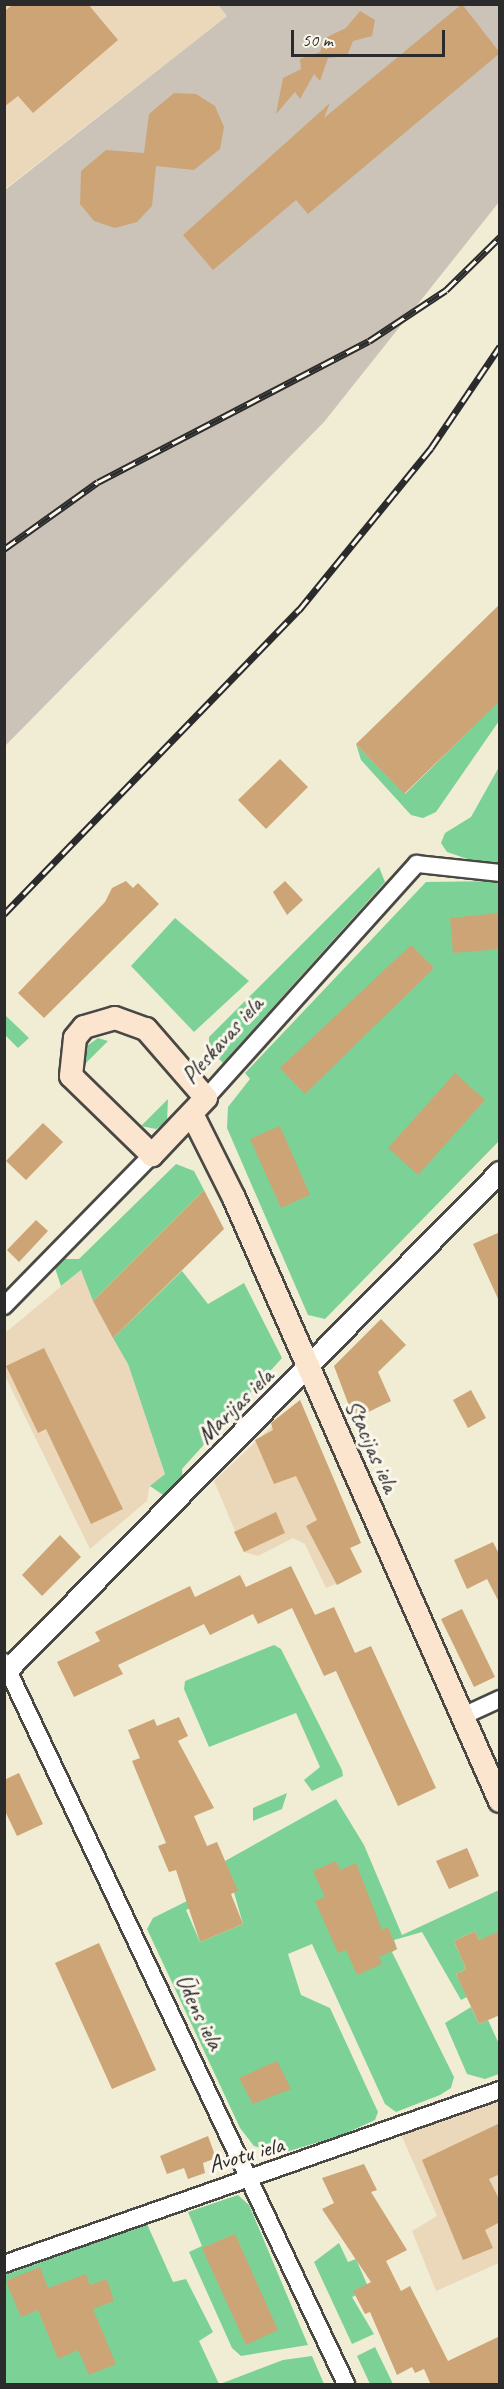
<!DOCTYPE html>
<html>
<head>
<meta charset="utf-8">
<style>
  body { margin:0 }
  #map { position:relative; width:504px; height:2389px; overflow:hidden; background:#f1ecd4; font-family:Caveat,sans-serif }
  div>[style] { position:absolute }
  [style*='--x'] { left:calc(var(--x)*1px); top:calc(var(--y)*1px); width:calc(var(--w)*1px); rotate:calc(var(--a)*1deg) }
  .built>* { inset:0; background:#ebd8ba }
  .industrial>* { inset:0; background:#cbc3b8 }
  .green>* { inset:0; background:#7cd296 }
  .building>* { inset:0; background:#cda475 }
  .roads { filter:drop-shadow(2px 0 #494844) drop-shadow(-2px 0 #494844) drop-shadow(0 2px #494844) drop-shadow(0 -2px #494844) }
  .minor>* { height:16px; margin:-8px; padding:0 8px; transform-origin:8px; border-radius:8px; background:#fff }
  .tertiary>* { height:20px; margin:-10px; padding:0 10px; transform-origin:10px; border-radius:10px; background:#fff }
  .secondary>* { height:22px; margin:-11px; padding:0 11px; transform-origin:11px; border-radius:11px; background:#fce5cf }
  .rail>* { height:7px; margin-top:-3.5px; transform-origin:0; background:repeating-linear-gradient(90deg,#fbf7ec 0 14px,#2b2b2b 0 28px); box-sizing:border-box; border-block:2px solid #2b2b2b }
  span { translate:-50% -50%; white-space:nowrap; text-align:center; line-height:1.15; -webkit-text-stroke:6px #fbf7ec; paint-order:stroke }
  .street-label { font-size:24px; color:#2b2b2b }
  .frame { position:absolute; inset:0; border:6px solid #2b2b2b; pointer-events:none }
  .scale { position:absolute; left:291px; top:30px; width:154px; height:27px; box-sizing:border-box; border:3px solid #2b2b2b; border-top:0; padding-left:8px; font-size:18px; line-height:21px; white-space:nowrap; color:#2b2b2b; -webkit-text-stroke:4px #fbf7ec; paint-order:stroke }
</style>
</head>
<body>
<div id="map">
  <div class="built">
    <div style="clip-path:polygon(5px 5px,218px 5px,227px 16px,5px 189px)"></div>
    <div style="clip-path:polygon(81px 1270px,128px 1364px,165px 1474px,149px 1488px,147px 1501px,90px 1549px,5px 1376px,5px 1333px)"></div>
    <div style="clip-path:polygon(300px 1400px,361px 1543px,350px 1548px,362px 1572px,326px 1588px,305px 1544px,293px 1538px,258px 1556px,244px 1552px,214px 1481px)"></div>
    <div style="clip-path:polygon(499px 2093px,499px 2263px,436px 2291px,412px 2231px,437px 2216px,399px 2130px)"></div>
  </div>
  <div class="industrial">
    <div style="clip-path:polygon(218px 5px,499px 5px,499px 202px,324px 422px,5px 746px,5px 190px,227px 16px)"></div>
  </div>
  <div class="green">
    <div style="clip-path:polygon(499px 701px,499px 721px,436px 812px,423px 818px,411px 815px,361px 760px,356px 744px,405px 794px)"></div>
    <div style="clip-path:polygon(499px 767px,499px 863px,485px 865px,447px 852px,441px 843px,445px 833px,471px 817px)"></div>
    <div style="clip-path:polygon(379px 867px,385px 882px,223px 1063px,209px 1048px,209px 1037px)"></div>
    <div style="clip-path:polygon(499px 881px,499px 1141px,325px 1319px,308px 1315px,227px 1128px,228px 1107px,250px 1079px,245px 1073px,426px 882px)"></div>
    <div style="clip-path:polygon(175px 918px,249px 981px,194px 1032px,131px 966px)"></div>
    <div style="clip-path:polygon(4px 1014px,29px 1038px,18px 1048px,5px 1035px)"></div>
    <div style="clip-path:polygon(98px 1038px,108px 1041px,82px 1067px,84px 1048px)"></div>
    <div style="clip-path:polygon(168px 1099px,167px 1122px,156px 1129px,141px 1126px)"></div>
    <div style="clip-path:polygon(176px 1164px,194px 1171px,204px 1190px,93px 1301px,81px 1270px,61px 1286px,55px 1268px,63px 1259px,79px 1259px)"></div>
    <div style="clip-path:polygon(182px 1271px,208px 1304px,244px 1283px,282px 1358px,182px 1469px,183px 1485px,166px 1497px,150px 1486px,165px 1474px,128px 1364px,113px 1338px)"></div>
    <div style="clip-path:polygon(274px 1645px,281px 1649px,342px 1770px,343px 1776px,312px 1791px,304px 1780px,320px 1767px,296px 1713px,209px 1747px,184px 1689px,185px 1681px)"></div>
    <div style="clip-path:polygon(287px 1793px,282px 1809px,253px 1821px,253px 1808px)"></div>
    <div style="clip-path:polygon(336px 1799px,364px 1845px,402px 1935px,499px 1890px,499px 1934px,479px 1940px,475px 1931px,454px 1941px,466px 1969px,456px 1974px,467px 1997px,461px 2000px,422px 1932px,394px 1940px,397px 1949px,392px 1952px,454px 2077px,451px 2088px,440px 2095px,396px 2112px,385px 2104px,312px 1944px,288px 1954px,301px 1995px,330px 2008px,378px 2112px,375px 2120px,342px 2135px,286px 2152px,268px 2150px,254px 2146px,240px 2128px,147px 1929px,153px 1918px,189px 1900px,192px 1907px,186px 1910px,200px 1942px,243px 1924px,225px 1861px)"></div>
    <div style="clip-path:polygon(471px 2007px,479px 2024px,488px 2020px,499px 2044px,499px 2074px,485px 2079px,467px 2074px,445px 2023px)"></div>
    <div style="clip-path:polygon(238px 2195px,249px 2205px,308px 2345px,241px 2356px,232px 2348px,189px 2252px,202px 2246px,188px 2212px)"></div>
    <div style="clip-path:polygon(147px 2224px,173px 2282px,186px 2279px,213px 2332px,199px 2341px,219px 2384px,5px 2384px,5px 2275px)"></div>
    <div style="clip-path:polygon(339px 2243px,348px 2262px,356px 2259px,369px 2289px,352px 2297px,374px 2334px,352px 2344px,314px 2262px)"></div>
    <div style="clip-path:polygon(375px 2347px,393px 2384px,370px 2384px,357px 2356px)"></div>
    <div style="clip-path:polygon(312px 2356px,324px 2384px,220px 2384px,283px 2360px)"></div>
  </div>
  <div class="building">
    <div style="clip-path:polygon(13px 4px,88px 4px,118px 40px,33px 113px,18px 96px,4px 107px,4px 12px)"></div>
    <div style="clip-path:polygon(462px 4px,500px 53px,308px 214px,296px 200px,213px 270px,183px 235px,330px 103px,324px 118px)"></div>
    <div style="clip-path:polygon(360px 11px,375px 20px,372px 36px,353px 41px,347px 56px,328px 58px,320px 81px,314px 74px,300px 99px,295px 92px,276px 114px,283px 78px,301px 69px,300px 59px,320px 52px,325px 38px,346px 28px)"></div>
    <div style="clip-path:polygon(174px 93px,196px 94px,215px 106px,224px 127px,220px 149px,194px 170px,156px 166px,152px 206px,137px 222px,115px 228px,94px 221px,80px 204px,81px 171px,106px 150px,144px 153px,149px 114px)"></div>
    <div style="clip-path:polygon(500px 604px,500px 701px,404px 794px,356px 744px)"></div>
    <div style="clip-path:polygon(280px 759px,308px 787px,266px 829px,238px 800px)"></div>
    <div style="clip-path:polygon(126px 881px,133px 888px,138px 883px,159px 904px,44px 1018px,18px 993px,105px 902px,112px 888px)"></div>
    <div style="clip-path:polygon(285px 881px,303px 900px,287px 915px,273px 892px)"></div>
    <div style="clip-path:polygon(500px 913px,500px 949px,453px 953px,450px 918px)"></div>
    <div style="clip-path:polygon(411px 945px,434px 968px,305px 1094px,280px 1068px)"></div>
    <div style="clip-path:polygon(455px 1073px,485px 1100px,418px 1175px,388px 1148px)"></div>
    <div style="clip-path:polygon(43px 1123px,63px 1142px,26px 1180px,6px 1161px)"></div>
    <div style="clip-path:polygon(280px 1126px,310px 1195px,281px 1208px,250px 1139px)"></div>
    <div style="clip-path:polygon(204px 1190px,224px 1229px,113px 1338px,93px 1301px)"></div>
    <div style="clip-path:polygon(36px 1220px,48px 1231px,19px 1262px,7px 1250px)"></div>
    <div style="clip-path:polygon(500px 1232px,500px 1303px,473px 1244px)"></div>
    <div style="clip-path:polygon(381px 1319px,406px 1345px,378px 1372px,391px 1401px,354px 1419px,334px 1366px)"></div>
    <div style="clip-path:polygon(44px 1348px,123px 1509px,91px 1524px,46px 1429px,38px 1433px,6px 1366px)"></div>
    <div style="clip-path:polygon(471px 1390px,486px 1418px,468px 1428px,453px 1400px)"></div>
    <div style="clip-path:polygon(300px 1400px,361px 1543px,350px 1548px,362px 1572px,337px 1585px,306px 1526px,317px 1520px,296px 1476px,274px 1484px,255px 1440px,273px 1430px,271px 1423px)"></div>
    <div style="clip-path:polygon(276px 1512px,285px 1533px,244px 1552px,234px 1532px)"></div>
    <div style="clip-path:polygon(60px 1535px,81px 1557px,42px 1596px,22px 1575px)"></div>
    <div style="clip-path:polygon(493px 1542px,500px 1556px,500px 1604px,487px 1579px,467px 1589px,454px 1560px)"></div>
    <div style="clip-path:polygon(291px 1566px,315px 1615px,334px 1607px,355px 1653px,371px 1646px,436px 1788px,398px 1806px,336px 1671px,324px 1676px,292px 1608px,258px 1624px,253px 1614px,210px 1635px,204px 1624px,118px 1665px,123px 1674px,74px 1697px,57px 1662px,100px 1641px,95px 1632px,190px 1586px,195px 1597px,240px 1575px,246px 1587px)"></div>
    <div style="clip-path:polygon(462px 1609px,495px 1677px,474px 1687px,441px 1619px)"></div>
    <div style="clip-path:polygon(179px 1717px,188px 1736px,178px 1741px,214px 1808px,194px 1816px,207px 1846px,217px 1842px,238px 1891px,231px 1894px,243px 1924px,200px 1942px,176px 1870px,169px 1872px,158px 1846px,166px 1843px,132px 1761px,140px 1758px,128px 1730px,154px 1719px,157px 1726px)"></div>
    <div style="clip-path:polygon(19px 1773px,43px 1824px,17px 1836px,4px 1809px,4px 1780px)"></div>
    <div style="clip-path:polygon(467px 1848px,479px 1876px,449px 1889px,436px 1861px)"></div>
    <div style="clip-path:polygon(336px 1861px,340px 1870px,356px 1863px,382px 1930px,388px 1927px,397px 1949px,379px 1957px,382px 1964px,357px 1975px,346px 1950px,338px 1953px,315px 1901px,325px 1897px,313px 1871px)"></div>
    <div style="clip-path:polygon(475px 1931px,479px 1940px,500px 1931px,500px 2015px,479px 2024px,456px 1974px,466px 1969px,454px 1941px)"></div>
    <div style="clip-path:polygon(99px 1943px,156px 2070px,112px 2089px,55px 1963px)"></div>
    <div style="clip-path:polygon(277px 2061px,291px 2089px,253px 2104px,239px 2078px)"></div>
    <div style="clip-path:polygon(500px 2123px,500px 2174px,489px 2179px,500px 2201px,500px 2222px,485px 2230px,493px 2248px,463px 2260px,422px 2160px)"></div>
    <div style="clip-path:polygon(208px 2136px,216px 2158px,203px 2163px,205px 2173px,188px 2179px,184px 2168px,167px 2174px,160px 2156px)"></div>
    <div style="clip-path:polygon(364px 2164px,377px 2190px,371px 2192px,407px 2250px,386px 2261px,401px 2291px,410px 2286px,448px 2361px,500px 2336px,500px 2385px,431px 2385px,424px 2369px,415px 2373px,412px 2367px,397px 2375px,370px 2312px,365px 2314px,353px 2291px,371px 2282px,322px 2209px,334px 2203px,322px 2178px)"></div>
    <div style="clip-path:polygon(235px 2234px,278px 2330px,246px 2345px,202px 2248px)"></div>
    <div style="clip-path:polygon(40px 2267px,48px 2288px,86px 2274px,90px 2285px,107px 2279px,114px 2301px,93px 2309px,116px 2364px,89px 2375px,78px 2350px,58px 2359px,38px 2310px,21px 2317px,6px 2281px)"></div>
  </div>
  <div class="roads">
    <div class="minor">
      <div style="--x:206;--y:1098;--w:315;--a:-48"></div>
      <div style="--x:417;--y:864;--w:83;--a:6.2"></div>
      <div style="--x:4;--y:1306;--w:211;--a:-45.6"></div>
      <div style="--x:4;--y:1662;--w:799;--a:64.65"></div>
      <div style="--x:461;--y:1717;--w:43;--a:-24.8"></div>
      <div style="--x:4;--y:2264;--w:526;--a:-19.33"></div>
    </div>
    <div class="tertiary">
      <div style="--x:4;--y:1674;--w:706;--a:-45.34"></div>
    </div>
    <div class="secondary">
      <div style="--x:115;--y:1018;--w:33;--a:20"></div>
      <div style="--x:146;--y:1029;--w:91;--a:49"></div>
      <div style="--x:206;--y:1098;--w:79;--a:133.5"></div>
      <div style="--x:152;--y:1155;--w:113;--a:-135.7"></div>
      <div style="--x:71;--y:1076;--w:38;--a:-84"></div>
      <div style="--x:75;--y:1038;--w:14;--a:-51"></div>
      <div style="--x:84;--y:1027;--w:32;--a:-16"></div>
      <div style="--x:192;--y:1114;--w:94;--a:63.4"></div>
      <div style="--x:234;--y:1198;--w:659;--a:66.2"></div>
    </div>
  </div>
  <div class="rail">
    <div style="--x:4;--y:549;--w:115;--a:-35.5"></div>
    <div style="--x:98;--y:482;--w:305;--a:-27.5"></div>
    <div style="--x:369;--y:341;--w:92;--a:-33.5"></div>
    <div style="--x:446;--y:290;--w:76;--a:-44.5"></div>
    <div style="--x:4;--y:914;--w:424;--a:-45.9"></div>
    <div style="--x:299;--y:610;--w:209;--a:-50.8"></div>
    <div style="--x:431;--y:448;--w:123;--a:-55.9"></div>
  </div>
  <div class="street-label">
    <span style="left:222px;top:1040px;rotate:-48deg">Pleskavas iela</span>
    <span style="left:235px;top:1406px;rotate:-45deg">Marijas iela</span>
    <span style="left:372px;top:1446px;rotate:66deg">Stacijas iela</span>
    <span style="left:199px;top:2012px;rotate:64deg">Ūdens iela</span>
    <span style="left:246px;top:2155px;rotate:-16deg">Avotu iela</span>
  </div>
  <div class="frame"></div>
  <div class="scale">50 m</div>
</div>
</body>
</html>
